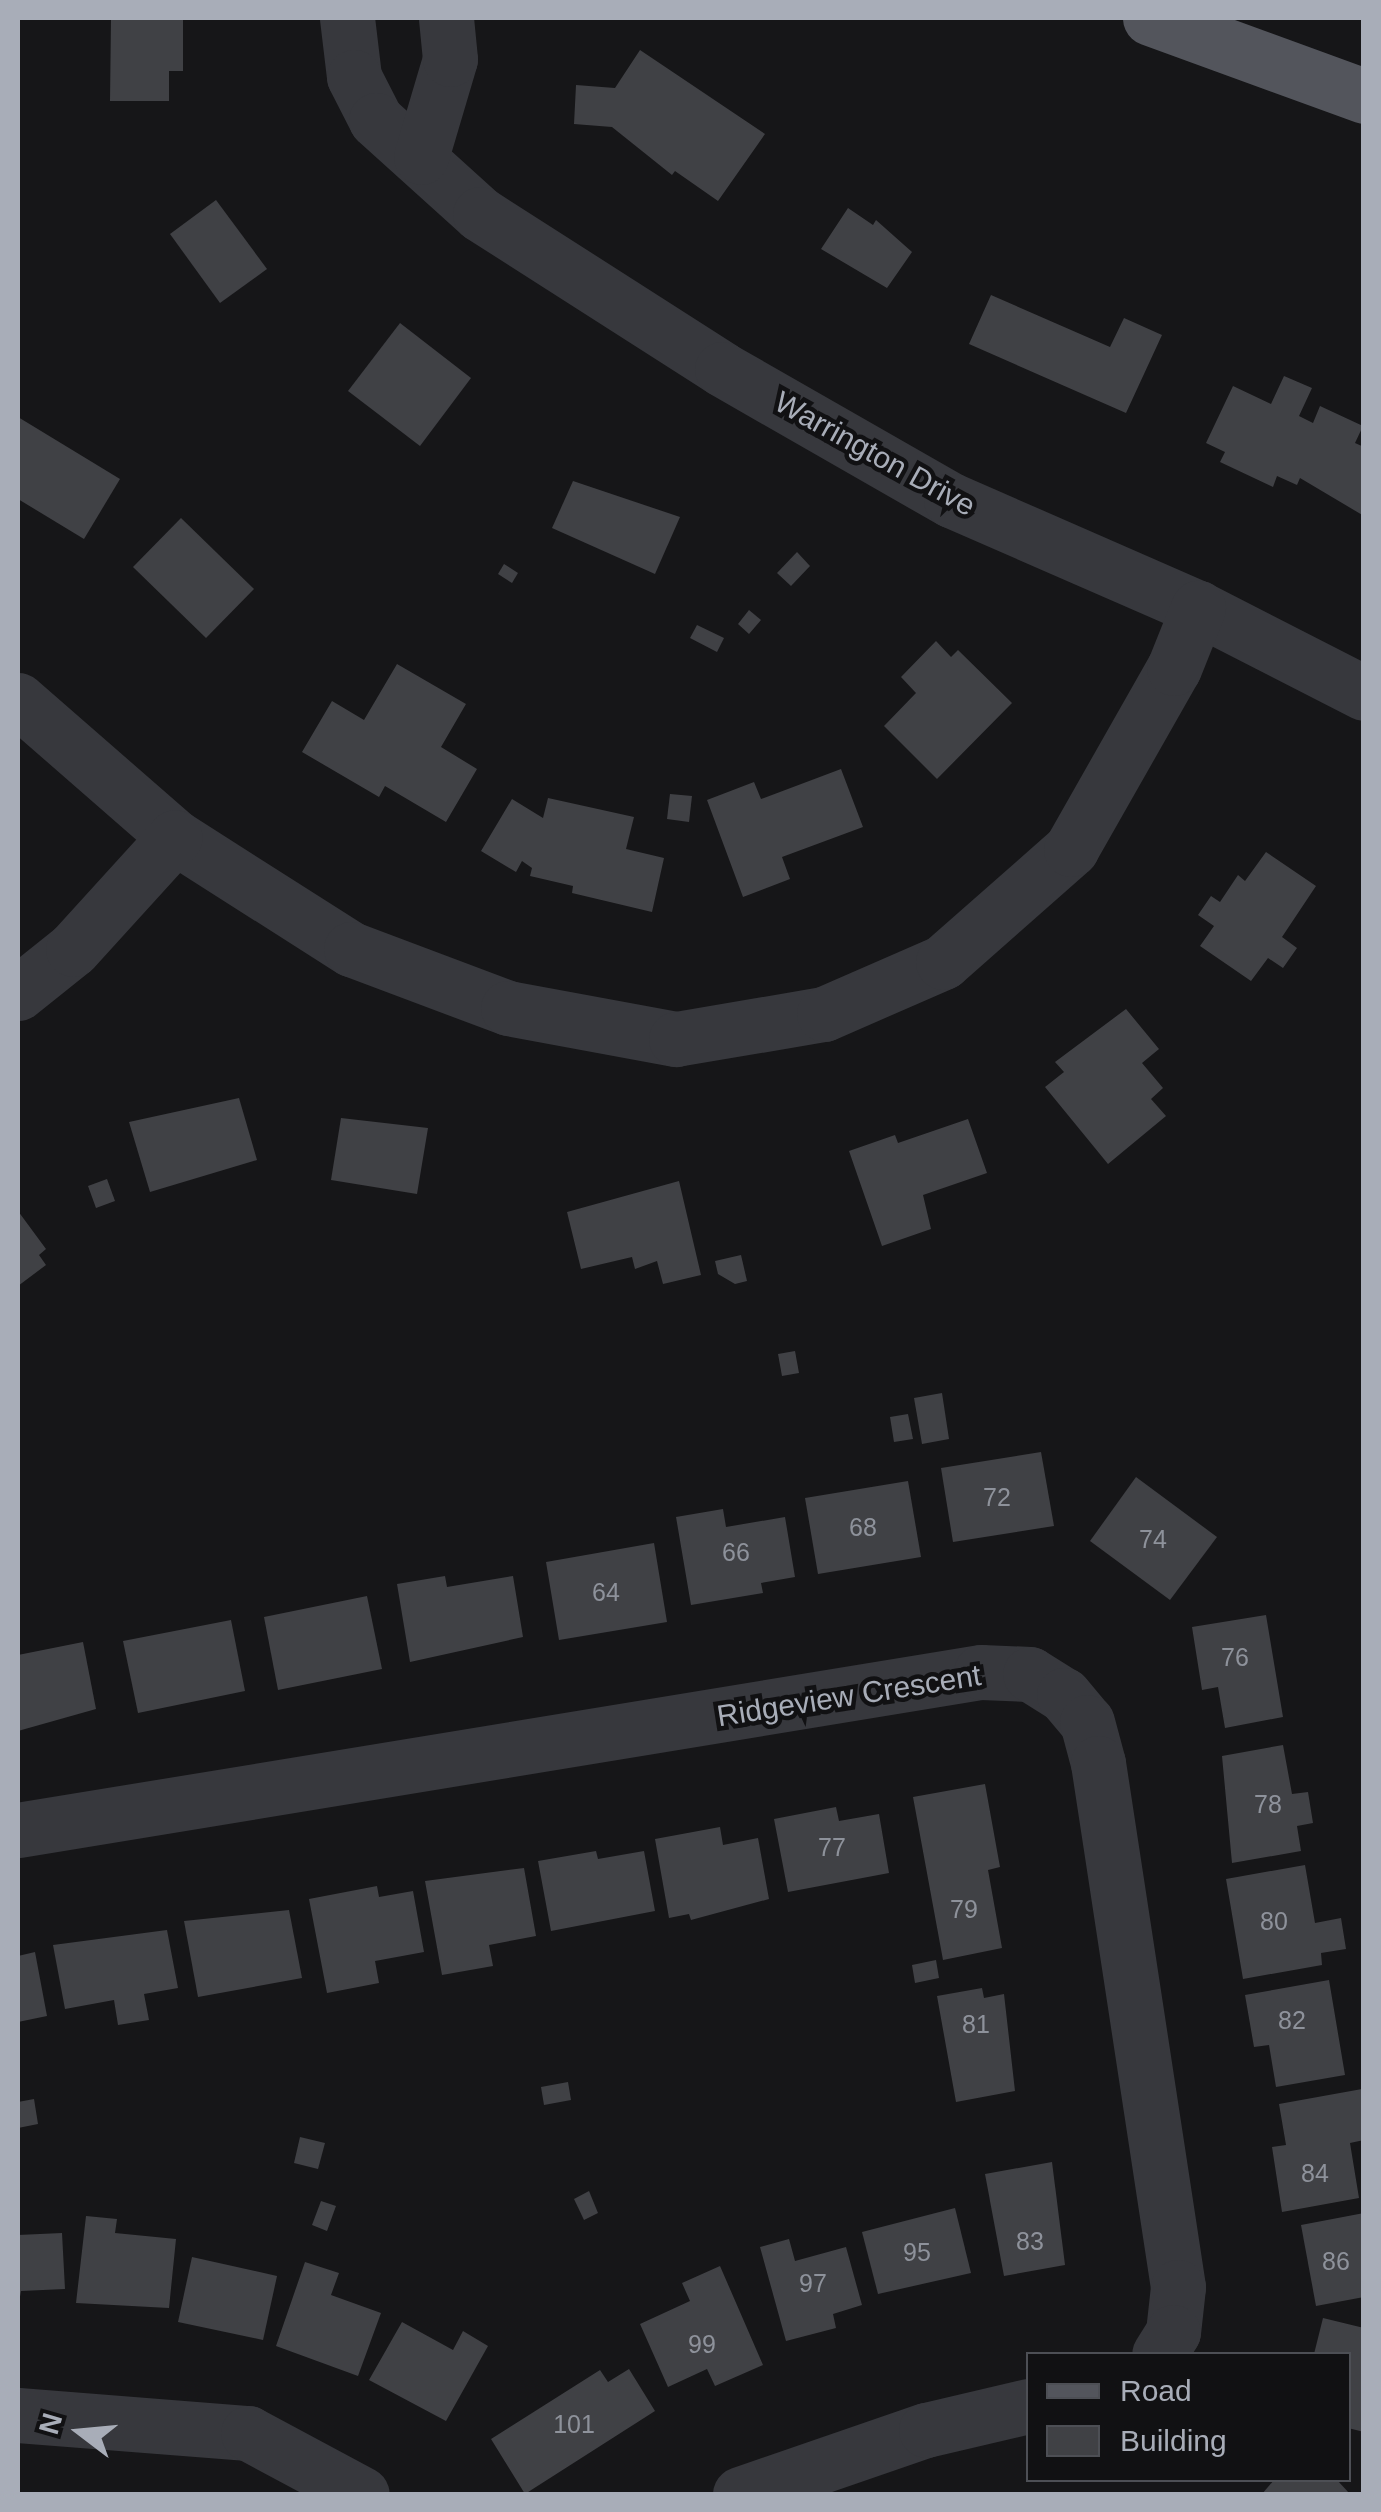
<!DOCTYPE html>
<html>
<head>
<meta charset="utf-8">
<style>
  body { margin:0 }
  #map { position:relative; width:1381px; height:2512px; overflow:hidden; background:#161618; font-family:Helvetica,sans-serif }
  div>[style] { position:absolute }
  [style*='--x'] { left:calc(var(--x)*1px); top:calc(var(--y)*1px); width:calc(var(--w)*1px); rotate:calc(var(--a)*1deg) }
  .building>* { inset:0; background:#404145 }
  .minor>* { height:55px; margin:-27.5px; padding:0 27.5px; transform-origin:27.5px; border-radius:27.5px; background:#37383d }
  .major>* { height:55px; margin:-27.5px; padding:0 27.5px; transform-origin:27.5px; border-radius:27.5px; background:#53555c }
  span { translate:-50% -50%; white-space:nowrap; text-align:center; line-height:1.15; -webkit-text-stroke:9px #111113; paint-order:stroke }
  .number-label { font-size:25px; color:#8e929b }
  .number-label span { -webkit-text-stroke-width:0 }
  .street-label { font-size:30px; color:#a8adb8 }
  .frame { position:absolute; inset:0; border:20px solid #a8adb8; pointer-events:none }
  .legend { position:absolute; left:1026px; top:2352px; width:325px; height:130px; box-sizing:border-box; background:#111113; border:2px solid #4d4f55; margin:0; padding:12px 18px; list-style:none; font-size:30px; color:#a8adb8 }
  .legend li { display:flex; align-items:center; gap:20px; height:50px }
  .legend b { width:50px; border:2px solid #4d4f55 }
  .north { position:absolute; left:30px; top:2382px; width:100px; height:100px; -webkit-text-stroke:8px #111113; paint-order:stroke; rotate:286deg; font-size:28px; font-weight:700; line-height:40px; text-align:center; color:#a8adb8 }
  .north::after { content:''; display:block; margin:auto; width:35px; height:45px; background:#a8adb8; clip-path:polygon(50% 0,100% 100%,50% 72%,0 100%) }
</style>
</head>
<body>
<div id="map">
  <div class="building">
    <div style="clip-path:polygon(111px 18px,183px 18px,183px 71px,169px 71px,169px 101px,110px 101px)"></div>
    <div style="clip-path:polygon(640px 50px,765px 134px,718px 201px,675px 171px,672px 175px,612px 127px,574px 124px,576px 85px,615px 88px)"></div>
    <div style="clip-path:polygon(216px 200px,267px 269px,220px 303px,170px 234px)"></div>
    <div style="clip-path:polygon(848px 208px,873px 225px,876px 220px,912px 252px,887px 288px,821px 249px)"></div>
    <div style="clip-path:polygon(991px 295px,1110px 347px,1124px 318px,1162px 335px,1126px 413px,969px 344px)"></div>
    <div style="clip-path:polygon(400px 323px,471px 378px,420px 446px,348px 391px)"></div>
    <div style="clip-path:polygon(1284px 376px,1312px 388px,1299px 416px,1313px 423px,1320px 406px,1363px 426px,1355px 443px,1364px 447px,1364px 516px,1300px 478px,1297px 485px,1277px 476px,1273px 487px,1220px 462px,1225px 452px,1206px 443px,1233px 386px,1271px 404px)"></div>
    <div style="clip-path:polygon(18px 417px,120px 479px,84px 539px,18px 499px)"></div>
    <div style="clip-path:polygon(573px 481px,680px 517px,655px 574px,552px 528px)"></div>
    <div style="clip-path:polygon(181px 518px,254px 589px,206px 638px,133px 567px)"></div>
    <div style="clip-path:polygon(797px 552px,810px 566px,791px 586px,777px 573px)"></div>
    <div style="clip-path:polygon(504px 564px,518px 573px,512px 583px,498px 574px)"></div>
    <div style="clip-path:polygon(749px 610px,761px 620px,749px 634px,738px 624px)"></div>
    <div style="clip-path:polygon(697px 625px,724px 638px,717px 652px,690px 638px)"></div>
    <div style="clip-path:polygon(936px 641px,951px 657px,958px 650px,1012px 703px,937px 779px,884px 726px,916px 693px,901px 677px)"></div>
    <div style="clip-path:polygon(397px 664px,466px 704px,441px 747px,477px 769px,446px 822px,385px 786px,379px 797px,302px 752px,332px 701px,364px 720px)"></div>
    <div style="clip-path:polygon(841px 769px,863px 827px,782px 857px,790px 879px,743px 897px,707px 800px,754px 782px,761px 799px)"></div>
    <div style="clip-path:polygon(670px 794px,692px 796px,689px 822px,667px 819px)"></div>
    <div style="clip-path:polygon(548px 798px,634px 817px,626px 849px,664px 858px,652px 912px,572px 893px,573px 886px,530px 876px,532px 868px,522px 861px,516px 872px,481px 851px,512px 799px,543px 818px)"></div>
    <div style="clip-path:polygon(1266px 852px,1316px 886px,1282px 937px,1297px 948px,1283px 968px,1268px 958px,1251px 981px,1200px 946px,1214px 926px,1198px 915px,1211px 896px,1220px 902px,1238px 875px,1245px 881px)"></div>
    <div style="clip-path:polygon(1126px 1009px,1159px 1049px,1142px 1063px,1163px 1088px,1151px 1099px,1166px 1116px,1108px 1164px,1045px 1087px,1064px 1072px,1055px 1062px)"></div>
    <div style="clip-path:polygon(239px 1098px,257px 1160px,150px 1192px,129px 1122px)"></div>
    <div style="clip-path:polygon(341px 1118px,428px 1128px,417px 1194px,331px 1180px)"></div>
    <div style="clip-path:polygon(968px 1119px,987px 1173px,923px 1195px,931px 1229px,882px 1246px,849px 1151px,895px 1135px,898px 1143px)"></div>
    <div style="clip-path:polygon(107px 1179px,115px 1201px,96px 1208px,88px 1186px)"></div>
    <div style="clip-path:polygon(679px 1181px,701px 1275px,663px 1284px,657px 1261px,635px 1269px,632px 1257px,581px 1269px,567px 1212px)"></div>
    <div style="clip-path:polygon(18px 1211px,46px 1249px,39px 1255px,46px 1265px,18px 1286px)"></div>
    <div style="clip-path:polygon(741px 1255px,747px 1281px,735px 1284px,718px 1274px,715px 1261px)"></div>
    <div style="clip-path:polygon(795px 1351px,799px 1373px,782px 1376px,778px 1354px)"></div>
    <div style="clip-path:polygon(942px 1393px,949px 1439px,922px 1444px,914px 1398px)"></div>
    <div style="clip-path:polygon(908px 1414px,913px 1439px,894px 1442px,890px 1417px)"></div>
    <div style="clip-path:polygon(1041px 1452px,1054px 1526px,953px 1542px,941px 1468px)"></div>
    <div style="clip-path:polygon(1136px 1477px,1217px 1537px,1170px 1600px,1090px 1541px)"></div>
    <div style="clip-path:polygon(908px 1481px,921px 1557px,818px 1574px,805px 1498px)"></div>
    <div style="clip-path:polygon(723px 1509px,726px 1527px,785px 1517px,795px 1577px,761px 1583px,763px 1593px,691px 1605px,676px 1517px)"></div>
    <div style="clip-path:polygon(654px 1543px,667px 1622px,559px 1640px,546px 1562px)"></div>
    <div style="clip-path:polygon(445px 1576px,447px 1587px,513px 1576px,523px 1637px,410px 1662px,397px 1584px)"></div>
    <div style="clip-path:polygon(367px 1596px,382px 1669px,278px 1690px,264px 1617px)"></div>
    <div style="clip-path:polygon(1266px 1615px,1283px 1717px,1225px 1728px,1218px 1687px,1202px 1690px,1192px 1627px)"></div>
    <div style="clip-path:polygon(231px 1620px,245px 1691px,138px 1713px,123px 1641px)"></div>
    <div style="clip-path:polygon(83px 1642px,96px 1709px,18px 1731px,18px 1655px)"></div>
    <div style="clip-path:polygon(1283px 1745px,1292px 1794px,1308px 1792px,1313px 1823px,1297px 1826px,1301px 1851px,1232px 1863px,1222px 1756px)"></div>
    <div style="clip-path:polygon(985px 1784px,1000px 1867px,988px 1870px,1002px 1948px,943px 1960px,913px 1797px)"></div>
    <div style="clip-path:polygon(836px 1807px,839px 1821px,879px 1814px,889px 1873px,788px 1892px,774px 1819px)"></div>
    <div style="clip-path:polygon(720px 1827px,723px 1845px,758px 1838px,769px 1899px,691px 1920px,689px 1914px,669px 1918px,655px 1839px)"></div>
    <div style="clip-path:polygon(596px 1851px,598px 1859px,644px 1851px,655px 1911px,551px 1931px,538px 1861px)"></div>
    <div style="clip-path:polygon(1305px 1865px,1315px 1923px,1341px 1918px,1346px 1949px,1321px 1953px,1322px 1965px,1243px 1979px,1226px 1879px)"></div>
    <div style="clip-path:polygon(524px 1868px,536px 1936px,489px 1945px,493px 1966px,442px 1975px,425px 1881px)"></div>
    <div style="clip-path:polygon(377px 1886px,379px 1897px,413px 1891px,424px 1952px,375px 1961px,379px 1983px,327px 1993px,309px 1899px)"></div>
    <div style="clip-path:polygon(289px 1910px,302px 1978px,198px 1997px,184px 1921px)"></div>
    <div style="clip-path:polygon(167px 1930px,178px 1988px,144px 1994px,149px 2020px,118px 2025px,114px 2000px,65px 2009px,53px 1945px)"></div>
    <div style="clip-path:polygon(35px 1952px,47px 2016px,18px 2022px,18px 1956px)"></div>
    <div style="clip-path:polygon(936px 1960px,939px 1978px,915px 1983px,912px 1965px)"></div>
    <div style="clip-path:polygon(1329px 1980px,1345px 2075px,1276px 2087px,1269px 2045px,1254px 2047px,1245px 1995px)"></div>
    <div style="clip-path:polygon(982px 1988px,984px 1998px,1004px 1994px,1015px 2091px,956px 2102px,937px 1996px)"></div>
    <div style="clip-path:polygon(568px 2082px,571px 2100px,544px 2105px,541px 2087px)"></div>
    <div style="clip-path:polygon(1362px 2089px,1364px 2140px,1350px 2143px,1359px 2198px,1282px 2212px,1272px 2147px,1286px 2145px,1279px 2104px)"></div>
    <div style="clip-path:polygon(34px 2099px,38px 2124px,18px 2128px,18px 2102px)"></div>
    <div style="clip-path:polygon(300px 2137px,325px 2143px,318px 2169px,294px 2163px)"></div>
    <div style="clip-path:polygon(1052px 2162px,1065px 2265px,1004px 2276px,985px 2174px)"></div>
    <div style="clip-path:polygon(589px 2191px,598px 2213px,584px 2220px,574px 2199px)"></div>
    <div style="clip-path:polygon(321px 2201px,336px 2206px,327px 2231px,312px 2225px)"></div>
    <div style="clip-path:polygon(955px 2208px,971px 2273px,878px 2294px,862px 2232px)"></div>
    <div style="clip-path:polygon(1364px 2213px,1364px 2297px,1316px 2306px,1301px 2225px)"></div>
    <div style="clip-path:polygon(86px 2216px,117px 2219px,115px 2233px,176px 2239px,169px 2308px,76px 2303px)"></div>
    <div style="clip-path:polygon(62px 2233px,65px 2289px,21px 2291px,18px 2308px,18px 2235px)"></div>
    <div style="clip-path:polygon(789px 2239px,795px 2261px,846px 2247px,862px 2305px,833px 2314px,836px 2328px,786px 2341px,760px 2247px)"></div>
    <div style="clip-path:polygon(192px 2257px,277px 2276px,263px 2340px,178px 2322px)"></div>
    <div style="clip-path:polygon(305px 2262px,339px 2273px,331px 2295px,381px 2313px,358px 2376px,276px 2346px)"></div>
    <div style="clip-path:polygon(720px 2266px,763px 2365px,715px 2386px,707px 2369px,668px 2387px,640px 2324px,690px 2301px,682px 2283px)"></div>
    <div style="clip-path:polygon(1323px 2318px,1364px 2328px,1364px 2432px,1348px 2428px,1348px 2354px,1314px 2354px)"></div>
    <div style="clip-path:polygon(402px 2322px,453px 2350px,463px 2331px,488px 2346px,446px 2421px,369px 2380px)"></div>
    <div style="clip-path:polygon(629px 2369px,655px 2411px,525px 2494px,491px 2439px,600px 2370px,608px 2382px)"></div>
    <div style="clip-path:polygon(1274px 2480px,1337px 2480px,1350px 2494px,1262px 2494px)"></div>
  </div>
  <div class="minor">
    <div style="--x:347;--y:18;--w:59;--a:83.2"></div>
    <div style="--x:354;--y:77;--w:48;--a:62.9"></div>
    <div style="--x:376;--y:120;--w:140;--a:42.1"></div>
    <div style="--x:480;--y:214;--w:287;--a:32.6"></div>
    <div style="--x:722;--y:369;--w:264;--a:29.8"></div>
    <div style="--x:951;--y:500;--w:270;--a:23.6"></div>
    <div style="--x:1198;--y:608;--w:186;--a:27.1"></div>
    <div style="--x:421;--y:157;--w:102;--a:-73.5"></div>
    <div style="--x:450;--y:59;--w:41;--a:-95.6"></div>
    <div style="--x:18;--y:700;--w:208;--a:41.1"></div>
    <div style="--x:175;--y:837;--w:209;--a:32.5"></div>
    <div style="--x:351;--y:949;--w:168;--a:20.6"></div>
    <div style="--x:508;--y:1008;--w:171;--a:10.5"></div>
    <div style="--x:676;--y:1039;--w:150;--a:-9.6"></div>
    <div style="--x:824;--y:1014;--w:130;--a:-23.6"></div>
    <div style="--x:943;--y:962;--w:171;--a:-41.4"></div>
    <div style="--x:1071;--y:849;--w:208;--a:-60.4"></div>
    <div style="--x:1174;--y:668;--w:65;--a:-68.2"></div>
    <div style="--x:18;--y:993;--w:70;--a:-38.7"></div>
    <div style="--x:73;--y:949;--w:151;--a:-47.7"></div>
    <div style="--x:18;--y:1830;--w:976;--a:-9.32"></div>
    <div style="--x:981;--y:1672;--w:49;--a:2.3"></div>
    <div style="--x:1030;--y:1674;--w:40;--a:32"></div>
    <div style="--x:1064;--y:1695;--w:35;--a:50"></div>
    <div style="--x:1087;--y:1722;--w:42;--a:75"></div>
    <div style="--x:1098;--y:1763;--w:530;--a:81.32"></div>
    <div style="--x:1178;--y:2287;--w:45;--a:96.3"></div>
    <div style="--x:1173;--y:2332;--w:26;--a:122"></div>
    <div style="--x:18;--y:2415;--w:231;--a:4.5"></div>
    <div style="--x:248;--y:2433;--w:129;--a:28.2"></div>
    <div style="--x:740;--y:2494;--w:197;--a:-19"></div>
    <div style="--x:926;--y:2430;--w:105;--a:-13.2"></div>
  </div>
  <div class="major">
    <div style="--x:1150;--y:18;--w:228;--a:20"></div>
  </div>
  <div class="number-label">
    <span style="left:997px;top:1497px">72</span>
    <span style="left:863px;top:1527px">68</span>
    <span style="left:1153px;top:1539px">74</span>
    <span style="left:736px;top:1552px">66</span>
    <span style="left:606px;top:1592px">64</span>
    <span style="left:1235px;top:1657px">76</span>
    <span style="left:1268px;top:1804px">78</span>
    <span style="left:832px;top:1847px">77</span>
    <span style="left:964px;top:1909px">79</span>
    <span style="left:1274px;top:1921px">80</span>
    <span style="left:1292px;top:2020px">82</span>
    <span style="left:976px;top:2024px">81</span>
    <span style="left:1315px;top:2173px">84</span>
    <span style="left:1030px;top:2241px">83</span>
    <span style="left:917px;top:2252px">95</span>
    <span style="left:1336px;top:2261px">86</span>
    <span style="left:813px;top:2283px">97</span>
    <span style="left:702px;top:2344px">99</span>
    <span style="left:574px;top:2424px">101</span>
  </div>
  <div class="street-label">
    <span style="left:875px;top:454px;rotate:29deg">Warrington Drive</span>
    <span style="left:849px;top:1696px;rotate:-9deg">Ridgeview Crescent</span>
  </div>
  <div class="frame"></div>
  <ul class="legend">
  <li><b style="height:12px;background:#53555c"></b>Road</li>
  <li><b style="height:28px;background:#404145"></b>Building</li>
  </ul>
  <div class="north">N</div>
</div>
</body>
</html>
